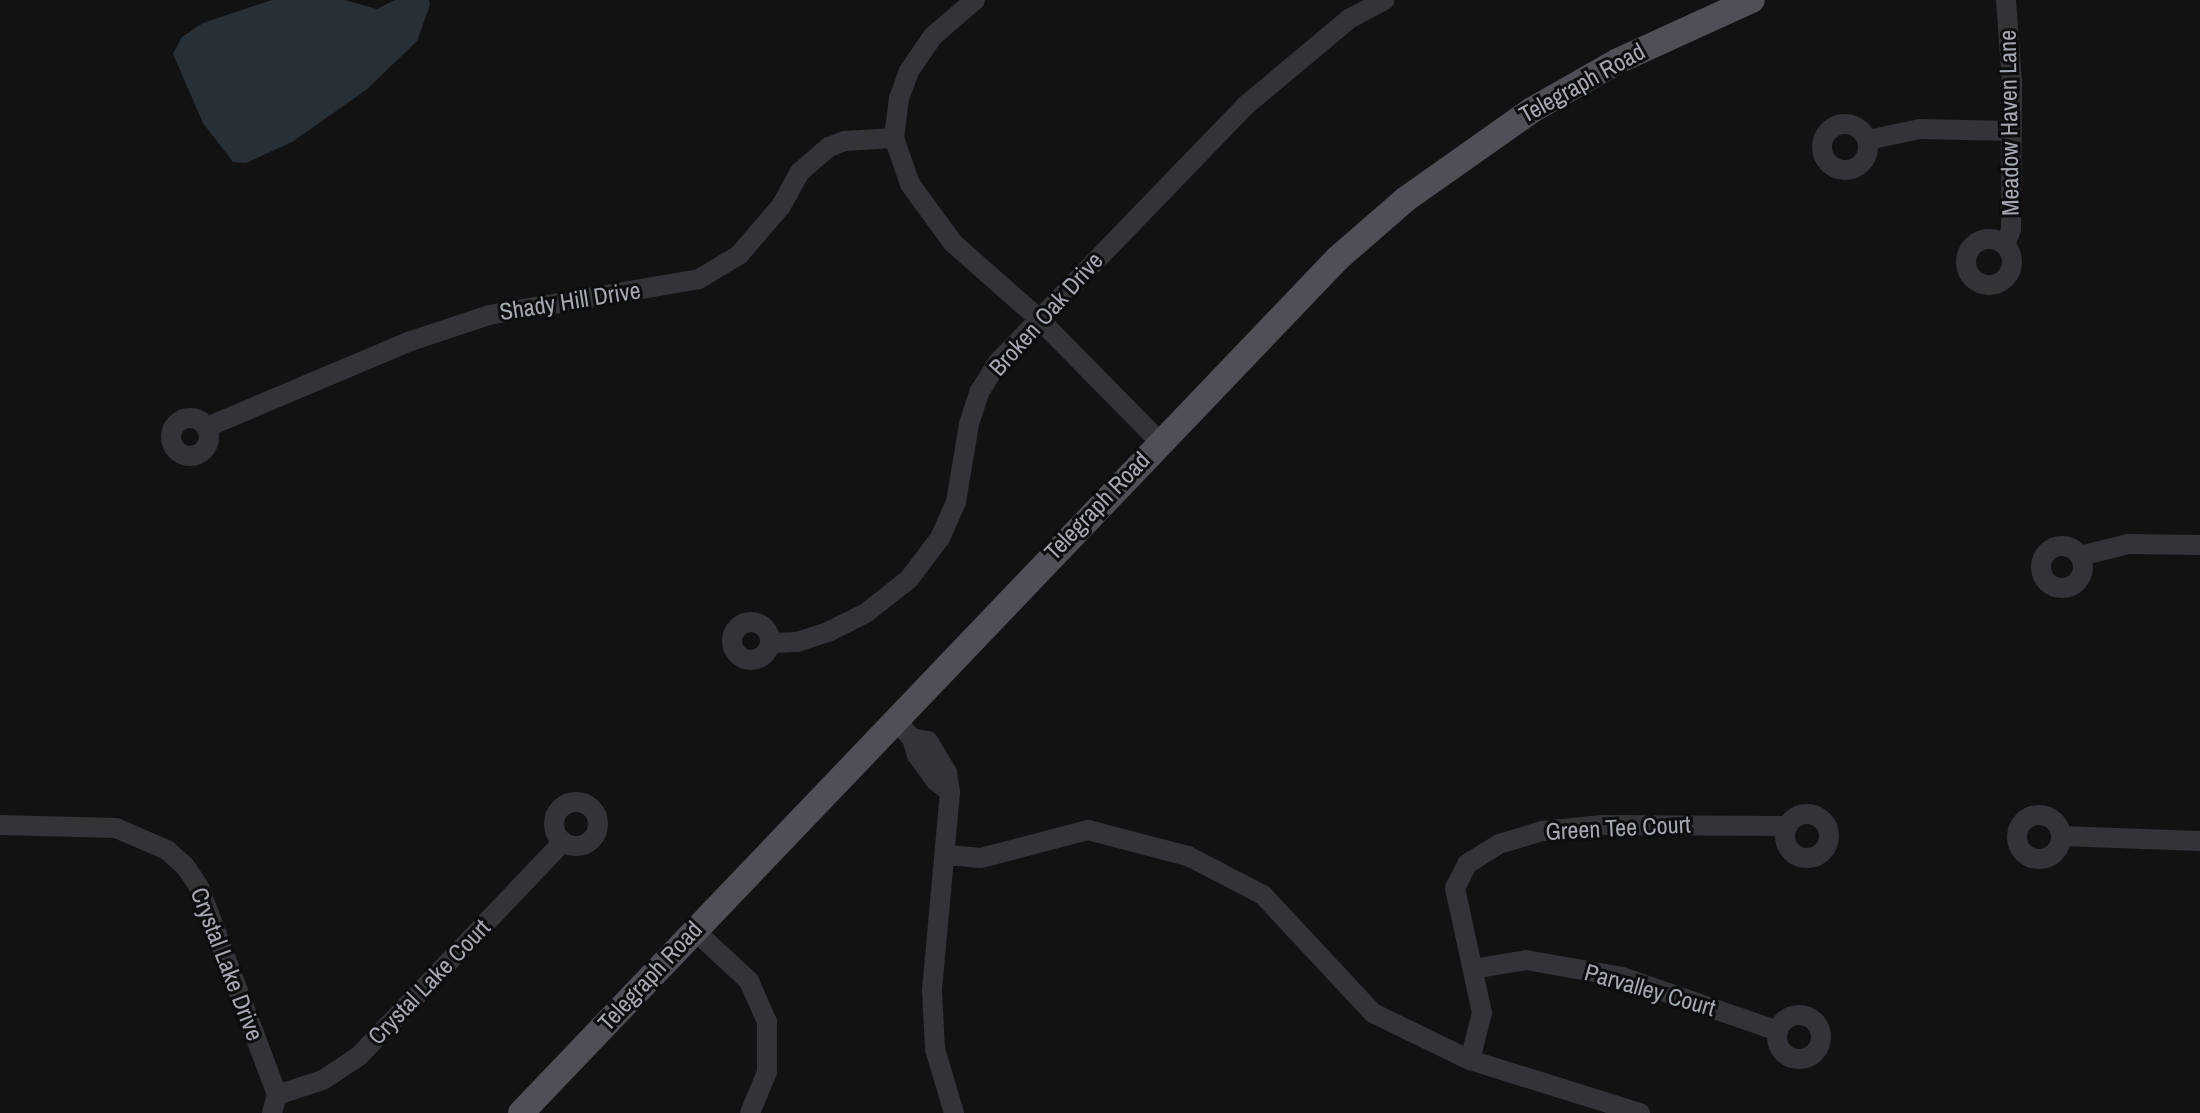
<!DOCTYPE html>
<html>
<head>
<meta charset="utf-8">
<style>
  body { margin:0 }
  #map { position:relative; width:2200px; height:1113px; overflow:hidden; background:#121213; font-family:"Archivo Narrow",sans-serif }
  div>[style] { position:absolute }
  [style*='--x'] { left:calc(var(--x)*1px); top:calc(var(--y)*1px); width:calc(var(--w)*1px); rotate:calc(var(--a)*1deg) }
  .water>* { inset:0; background:#283037 }
  .minor>* { height:20px; margin:-10px; padding:0 10px; transform-origin:10px; border-radius:10px; background:#333338 }
  .minor>.ring { margin:-10px; padding:0; box-sizing:content-box; background:none; border:20px solid #333338; border-radius:50% }
  .major>* { height:26px; margin:-13px; padding:0 13px; transform-origin:13px; border-radius:13px; background:#4f5057 }
  span { translate:-50% -50%; white-space:nowrap; text-align:center; line-height:1.15; -webkit-text-stroke:6px #0d0d0e; paint-order:stroke }
  .street-label { font-size:24px; color:#a3a8b4 }
</style>
</head>
<body>
<div id="map">
  <div class="water">
    <div style="clip-path:polygon(272px 0,345px 0,377px 9px,395px 0,429px 0,430px 5px,417px 41px,366px 90px,292px 142px,246px 163px,233px 162px,203px 123px,173px 54px,182px 37px,203px 23px)"></div>
  </div>
  <div class="minor">
    <div style="--x:975;--y:0;--w:55;--a:139.4"></div>
    <div style="--x:933;--y:36;--w:42;--a:124.4"></div>
    <div style="--x:909;--y:71;--w:29;--a:110"></div>
    <div style="--x:899;--y:98;--w:40;--a:97.1"></div>
    <div style="--x:894;--y:138;--w:49;--a:70.8"></div>
    <div style="--x:910;--y:184;--w:73;--a:53.9"></div>
    <div style="--x:953;--y:243;--w:112;--a:41.4"></div>
    <div style="--x:1037;--y:317;--w:174;--a:45.5"></div>
    <div class="ring" style="left:1822px;top:124px;width:26px;height:26px"></div>
    <div style="--x:1868;--y:140;--w:53;--a:-11.9"></div>
    <div style="--x:1920;--y:129;--w:92;--a:1.2"></div>
    <div class="ring" style="left:1966px;top:239px;width:26px;height:26px"></div>
    <div style="--x:2005;--y:245;--w:17;--a:-69"></div>
    <div style="--x:2011;--y:229;--w:147;--a:-89.6"></div>
    <div style="--x:2012;--y:82;--w:82;--a:-94.2"></div>
    <div class="ring" style="left:171px;top:418px;width:18px;height:18px"></div>
    <div style="--x:207;--y:427;--w:221;--a:-22.9"></div>
    <div style="--x:411;--y:341;--w:82;--a:-18.4"></div>
    <div style="--x:489;--y:315;--w:213;--a:-9.7"></div>
    <div style="--x:699;--y:279;--w:47;--a:-31"></div>
    <div style="--x:739;--y:255;--w:65;--a:-49.4"></div>
    <div style="--x:781;--y:206;--w:39;--a:-61"></div>
    <div style="--x:800;--y:172;--w:38;--a:-41"></div>
    <div style="--x:829;--y:147;--w:17;--a:-21"></div>
    <div style="--x:845;--y:141;--w:49;--a:-3.5"></div>
    <div class="ring" style="left:2041px;top:546px;width:22px;height:22px"></div>
    <div style="--x:2080;--y:556;--w:50;--a:-13.8"></div>
    <div style="--x:2129;--y:544;--w:71;--a:0.8"></div>
    <div class="ring" style="left:732px;top:622px;width:18px;height:18px"></div>
    <div style="--x:771;--y:643;--w:26;--a:-2"></div>
    <div style="--x:797;--y:642;--w:35;--a:-18"></div>
    <div style="--x:830;--y:631;--w:40;--a:-26.6"></div>
    <div style="--x:866;--y:613;--w:55;--a:-38.3"></div>
    <div style="--x:909;--y:579;--w:51;--a:-52.9"></div>
    <div style="--x:940;--y:538;--w:39;--a:-66"></div>
    <div style="--x:956;--y:502;--w:79;--a:-80.5"></div>
    <div style="--x:969;--y:424;--w:35;--a:-72"></div>
    <div style="--x:980;--y:391;--w:36;--a:-58"></div>
    <div style="--x:999;--y:361;--w:354;--a:-46"></div>
    <div style="--x:1245;--y:106;--w:136;--a:-39.9"></div>
    <div style="--x:1349;--y:19;--w:40;--a:-28"></div>
    <div style="--x:894;--y:719;--w:26;--a:47"></div>
    <div style="--x:912;--y:738;--w:18;--a:74"></div>
    <div style="--x:917;--y:755;--w:32;--a:54"></div>
    <div style="--x:936;--y:781;--w:18;--a:38"></div>
    <div style="--x:950;--y:792;--w:200;--a:95.2"></div>
    <div style="--x:932;--y:991;--w:58;--a:87"></div>
    <div style="--x:935;--y:1049;--w:67;--a:73.5"></div>
    <div style="--x:912;--y:738;--w:16;--a:11"></div>
    <div style="--x:928;--y:741;--w:37;--a:59"></div>
    <div style="--x:947;--y:773;--w:19;--a:81"></div>
    <div class="ring" style="left:554px;top:802px;width:24px;height:24px"></div>
    <div class="ring" style="left:1785px;top:814px;width:24px;height:24px"></div>
    <div class="ring" style="left:2017px;top:815px;width:24px;height:24px"></div>
    <div style="--x:0;--y:825;--w:116;--a:1.5"></div>
    <div style="--x:116;--y:828;--w:56;--a:23.3"></div>
    <div style="--x:167;--y:850;--w:24;--a:42"></div>
    <div style="--x:185;--y:866;--w:25;--a:56"></div>
    <div style="--x:199;--y:887;--w:222;--a:69.4"></div>
    <div style="--x:277;--y:1095;--w:19;--a:106"></div>
    <div style="--x:2061;--y:836;--w:139;--a:2.1"></div>
    <div style="--x:947;--y:855;--w:34;--a:5"></div>
    <div style="--x:981;--y:858;--w:111;--a:-14.7"></div>
    <div style="--x:1088;--y:830;--w:103;--a:14.6"></div>
    <div style="--x:1188;--y:856;--w:85;--a:27.5"></div>
    <div style="--x:1263;--y:895;--w:161;--a:47"></div>
    <div style="--x:1373;--y:1013;--w:108;--a:25.9"></div>
    <div style="--x:1470;--y:1060;--w:178;--a:17.3"></div>
    <div style="--x:694;--y:930;--w:75;--a:42.8"></div>
    <div style="--x:749;--y:981;--w:45;--a:66.3"></div>
    <div style="--x:767;--y:1022;--w:50;--a:90"></div>
    <div style="--x:767;--y:1072;--w:44;--a:112.5"></div>
    <div style="--x:1473;--y:969;--w:54;--a:-9.6"></div>
    <div style="--x:1526;--y:960;--w:97;--a:10"></div>
    <div style="--x:1622;--y:977;--w:165;--a:19.1"></div>
    <div class="ring" style="left:1777px;top:1015px;width:24px;height:24px"></div>
    <div style="--x:1470;--y:1060;--w:49;--a:-75.7"></div>
    <div style="--x:1482;--y:1013;--w:128;--a:-102.2"></div>
    <div style="--x:1455;--y:888;--w:27;--a:-63"></div>
    <div style="--x:1467;--y:864;--w:38;--a:-32"></div>
    <div style="--x:1499;--y:844;--w:45;--a:-16.8"></div>
    <div style="--x:1542;--y:831;--w:61;--a:-5.6"></div>
    <div style="--x:1603;--y:825;--w:185;--a:0.3"></div>
    <div style="--x:277;--y:1095;--w:48;--a:-18.1"></div>
    <div style="--x:323;--y:1080;--w:43;--a:-33.7"></div>
    <div style="--x:359;--y:1056;--w:296;--a:-46.4"></div>
  </div>
  <div class="major">
    <div style="--x:521;--y:1113;--w:1181;--a:-46.3"></div>
    <div style="--x:1337;--y:259;--w:91;--a:-41"></div>
    <div style="--x:1406;--y:199;--w:154;--a:-35.2"></div>
    <div style="--x:1532;--y:110;--w:99;--a:-29.7"></div>
    <div style="--x:1618;--y:61;--w:147;--a:-24.5"></div>
  </div>
  <div class="street-label">
    <span style="left:1582px;top:83px;rotate:-29deg">Telegraph Road</span>
    <span style="left:2009px;top:123px;rotate:-91deg">Meadow Haven Lane</span>
    <span style="left:570px;top:301px;rotate:-9deg">Shady Hill Drive</span>
    <span style="left:1046px;top:314px;rotate:-48deg">Broken Oak Drive</span>
    <span style="left:1097px;top:506px;rotate:-46deg">Telegraph Road</span>
    <span style="left:1618px;top:828px;rotate:-3deg">Green Tee Court</span>
    <span style="left:227px;top:964px;rotate:69deg">Crystal Lake Drive</span>
    <span style="left:650px;top:976px;rotate:-47deg">Telegraph Road</span>
    <span style="left:429px;top:982px;rotate:-46deg">Crystal Lake Court</span>
    <span style="left:1650px;top:990px;rotate:16deg">Parvalley Court</span>
  </div>
</div>
</body>
</html>
